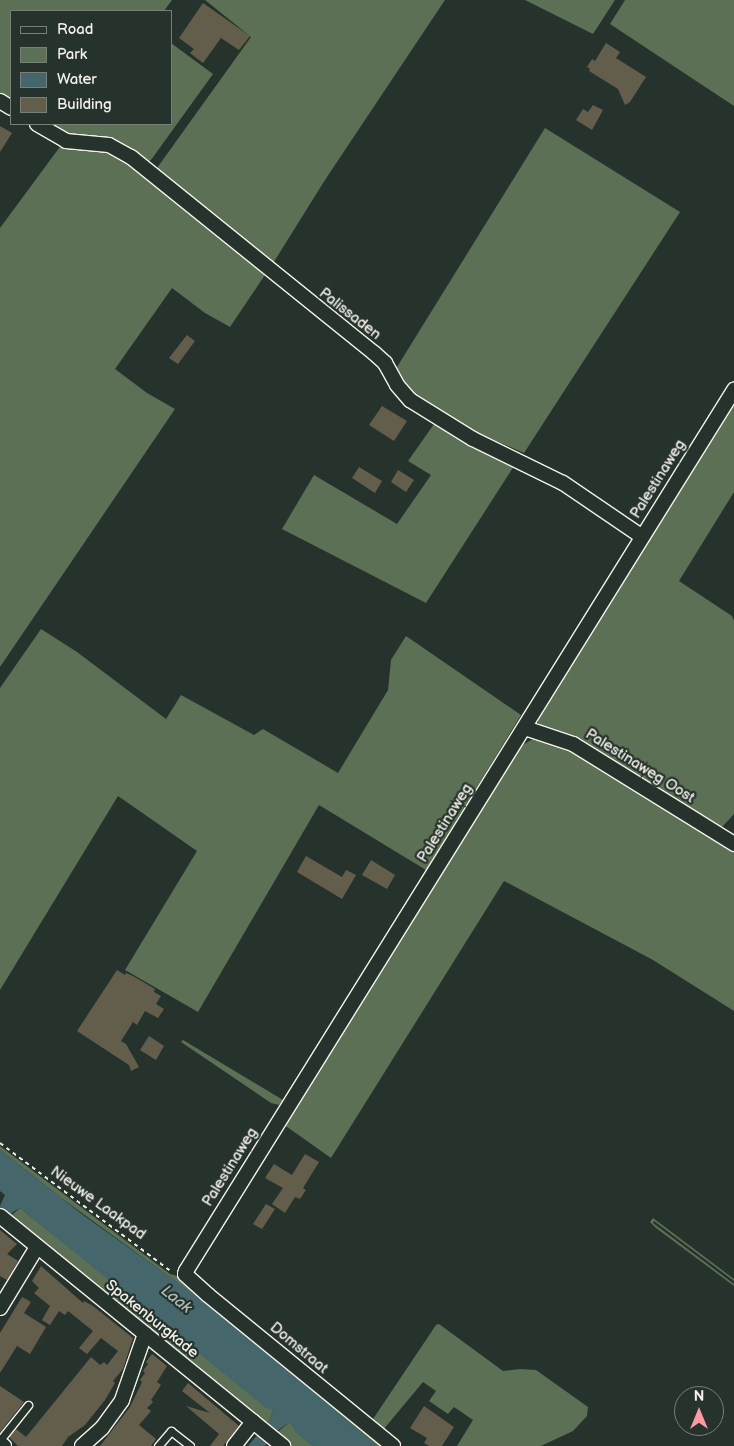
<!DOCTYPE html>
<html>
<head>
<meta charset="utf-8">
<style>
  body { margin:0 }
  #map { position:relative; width:734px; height:1446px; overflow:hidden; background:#26332d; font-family:"Balsamiq Sans",sans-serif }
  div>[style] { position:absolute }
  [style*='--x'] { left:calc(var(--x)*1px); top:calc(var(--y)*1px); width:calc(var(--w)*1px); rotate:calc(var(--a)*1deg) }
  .green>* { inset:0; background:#5b7054 }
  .water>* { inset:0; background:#45676b }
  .building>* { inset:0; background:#635e4c }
  .path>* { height:2px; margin-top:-1px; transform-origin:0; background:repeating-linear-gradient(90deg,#f4f1e8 0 4px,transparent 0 8px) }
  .roads { filter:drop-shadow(1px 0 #f4f1e8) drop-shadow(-1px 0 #f4f1e8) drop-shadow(0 1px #f4f1e8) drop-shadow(0 -1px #f4f1e8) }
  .lane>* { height:7px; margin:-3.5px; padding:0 3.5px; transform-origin:3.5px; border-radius:3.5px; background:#26332d }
  .street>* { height:14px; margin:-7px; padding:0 7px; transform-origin:7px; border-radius:7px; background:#26332d }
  span { translate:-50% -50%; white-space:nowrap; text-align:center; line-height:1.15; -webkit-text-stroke:4.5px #26332d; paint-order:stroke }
  .street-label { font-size:15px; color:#f4f1e8 }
  .water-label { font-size:16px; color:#aebab6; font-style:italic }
  .legend { position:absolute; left:10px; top:10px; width:162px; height:115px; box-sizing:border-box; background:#26332d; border:1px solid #787f78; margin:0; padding:6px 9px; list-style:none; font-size:15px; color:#f4f1e8 }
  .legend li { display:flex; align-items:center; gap:10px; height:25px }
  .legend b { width:25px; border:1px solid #787f78 }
  .north { position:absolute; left:674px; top:1386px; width:50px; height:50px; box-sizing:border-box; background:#26332d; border:1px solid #787f78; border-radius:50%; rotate:0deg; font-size:14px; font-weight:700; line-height:20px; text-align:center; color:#f4f1e8 }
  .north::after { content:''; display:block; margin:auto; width:18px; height:22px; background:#ff9aa2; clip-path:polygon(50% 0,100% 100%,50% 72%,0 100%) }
</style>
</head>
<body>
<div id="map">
  <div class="green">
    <div style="clip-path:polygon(0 0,172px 0,164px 11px,11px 11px,11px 100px,0 93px)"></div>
    <div style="clip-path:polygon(205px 0,445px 0,325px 180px,272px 265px,157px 168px,251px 37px)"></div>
    <div style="clip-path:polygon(525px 0,615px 0,593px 34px)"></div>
    <div style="clip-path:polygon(625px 0,734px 0,734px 106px,610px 24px)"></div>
    <div style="clip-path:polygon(171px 43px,213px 74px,151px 160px,149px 161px,114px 140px,75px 137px,50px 124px,171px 124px)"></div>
    <div style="clip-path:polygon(545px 128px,680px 212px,524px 453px,445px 419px,407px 395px,397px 380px,397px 367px)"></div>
    <div style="clip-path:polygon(62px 144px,72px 149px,104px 151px,116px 154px,265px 275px,230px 327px,205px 313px,172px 288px,115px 369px,147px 393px,175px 409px,0 667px,0 228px)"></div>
    <div style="clip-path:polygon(734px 401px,734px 492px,679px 581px,732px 616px,734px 621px,734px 814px,723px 826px,718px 827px,544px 728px,538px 723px,538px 718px)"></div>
    <div style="clip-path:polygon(434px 424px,516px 463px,426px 603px,282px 529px,314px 475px,397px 524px,431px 475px,408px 461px)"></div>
    <div style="clip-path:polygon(41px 629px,77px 652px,166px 719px,181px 695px,254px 735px,263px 729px,338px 773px,388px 690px,391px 660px,406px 636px,521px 715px,426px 870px,319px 805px,198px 1012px,125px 970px,197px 851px,118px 796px,0 990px,0 688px)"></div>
    <div style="clip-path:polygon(533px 739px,560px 743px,734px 847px,734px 1011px,653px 960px,504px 881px,331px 1158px,283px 1124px,517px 748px)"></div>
    <div style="clip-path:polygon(183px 1040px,283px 1100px,279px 1105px,271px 1103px,181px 1042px)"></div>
    <div style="clip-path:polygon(0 1146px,170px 1274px,181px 1277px,387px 1446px,377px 1446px,223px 1316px,60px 1197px,0 1150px)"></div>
    <div style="clip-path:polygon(20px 1208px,273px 1410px,270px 1420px,265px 1426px,8px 1218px)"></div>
    <div style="clip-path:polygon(653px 1218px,734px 1279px,734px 1281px,654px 1221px,653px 1223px,734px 1284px,734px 1286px,656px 1228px,650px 1222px)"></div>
    <div style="clip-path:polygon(439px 1324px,503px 1371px,520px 1369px,536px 1370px,588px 1407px,587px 1416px,573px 1431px,541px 1446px,457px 1446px,473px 1420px,454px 1407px,448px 1414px,429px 1401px,436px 1391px,423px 1382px,383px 1430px,371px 1422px,436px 1325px)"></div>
    <div style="clip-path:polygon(290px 1422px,297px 1433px,313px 1446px,290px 1446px,275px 1434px)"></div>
  </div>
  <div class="water">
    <div style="clip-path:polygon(0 1150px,83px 1215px,223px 1315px,377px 1446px,313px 1446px,296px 1433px,290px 1422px,277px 1431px,265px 1446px,248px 1446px,270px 1420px,273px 1410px,266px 1408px,20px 1208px,13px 1212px,0 1228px,0 1206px,5px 1195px,0 1191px)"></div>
  </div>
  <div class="building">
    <div style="clip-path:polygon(203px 3px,250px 36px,239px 50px,221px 38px,203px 63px,190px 53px,194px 49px,179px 38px)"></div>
    <div style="clip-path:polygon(606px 43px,620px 52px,616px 58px,646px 77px,630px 102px,625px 105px,618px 89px,589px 71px,590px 69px,587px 67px,592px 59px,595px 61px)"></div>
    <div style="clip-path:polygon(593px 105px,603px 110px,592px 130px,576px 120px,583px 109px,588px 112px)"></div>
    <div style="clip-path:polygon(0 126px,12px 133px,0 152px)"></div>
    <div style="clip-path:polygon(187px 335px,195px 341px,178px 364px,169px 358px)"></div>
    <div style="clip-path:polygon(382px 406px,407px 421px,394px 441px,369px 425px)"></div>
    <div style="clip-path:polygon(359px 467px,382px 481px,375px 493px,352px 478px)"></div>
    <div style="clip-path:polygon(398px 470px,414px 480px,406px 492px,391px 482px)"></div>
    <div style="clip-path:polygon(306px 856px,342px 877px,346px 870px,356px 875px,342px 899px,297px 872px)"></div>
    <div style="clip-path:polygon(371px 860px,395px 875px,387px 889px,362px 875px)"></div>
    <div style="clip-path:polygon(117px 970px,125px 975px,126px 973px,133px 976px,155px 989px,154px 992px,161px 996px,156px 1004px,164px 1009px,158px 1018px,145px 1011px,137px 1025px,133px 1022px,121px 1041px,126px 1044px,139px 1067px,131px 1071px,129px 1065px,77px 1031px)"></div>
    <div style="clip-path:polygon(149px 1036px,164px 1046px,156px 1060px,140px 1050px)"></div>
    <div style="clip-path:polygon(305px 1154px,319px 1162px,303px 1188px,306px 1190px,300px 1199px,295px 1197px,285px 1213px,272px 1204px,283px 1188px,265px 1178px,274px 1164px,292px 1175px)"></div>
    <div style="clip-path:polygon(266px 1204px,275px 1209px,262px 1229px,253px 1224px)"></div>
    <div style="clip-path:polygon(0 1230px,17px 1244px,7px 1254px,18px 1261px,7px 1280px,0 1276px)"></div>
    <div style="clip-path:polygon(41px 1266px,83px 1303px,84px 1301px,93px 1306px,133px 1338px,123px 1369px,113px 1381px,115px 1383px,105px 1400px,85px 1425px,68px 1437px,62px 1446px,18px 1446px,9px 1437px,16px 1429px,26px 1437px,91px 1357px,100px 1365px,104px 1362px,107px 1365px,118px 1351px,101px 1338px,87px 1354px,79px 1348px,93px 1331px,68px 1311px,65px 1315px,59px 1311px,50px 1325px,42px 1320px,50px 1306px,34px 1293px,39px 1288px,32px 1281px)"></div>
    <div style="clip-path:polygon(22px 1297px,31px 1302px,24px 1313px,46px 1327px,30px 1354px,17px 1346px,0 1373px,0 1333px)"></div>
    <div style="clip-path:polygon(152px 1354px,167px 1366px,157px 1382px,161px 1385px,151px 1400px,153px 1402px,147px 1408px,151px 1411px,139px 1425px,156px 1439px,151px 1446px,100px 1446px,130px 1407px,142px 1382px,140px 1380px,145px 1373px,143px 1371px,148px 1364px,146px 1362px)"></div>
    <div style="clip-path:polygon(188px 1383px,239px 1426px,223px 1446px,210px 1446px,219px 1434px,186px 1406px,210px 1413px,182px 1391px)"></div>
    <div style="clip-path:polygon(0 1386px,24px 1402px,0 1432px)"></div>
    <div style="clip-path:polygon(424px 1406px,454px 1427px,442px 1446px,429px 1446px,424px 1443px,427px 1438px,410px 1428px)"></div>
  </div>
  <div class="path">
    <div style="--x:0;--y:1143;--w:215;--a:36.9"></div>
  </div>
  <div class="roads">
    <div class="lane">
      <div style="--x:0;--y:1440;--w:45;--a:-51.3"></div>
      <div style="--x:158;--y:1446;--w:20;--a:-49"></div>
      <div style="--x:171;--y:1431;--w:24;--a:38"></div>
    </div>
    <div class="street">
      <div style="--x:0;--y:101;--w:13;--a:32"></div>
      <div style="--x:37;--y:124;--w:34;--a:30"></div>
      <div style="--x:66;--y:141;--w:43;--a:5.3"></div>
      <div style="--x:109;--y:145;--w:25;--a:29"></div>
      <div style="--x:131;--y:157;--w:312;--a:38.9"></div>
      <div style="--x:374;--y:353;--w:15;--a:42"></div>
      <div style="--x:385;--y:363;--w:25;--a:61"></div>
      <div style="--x:397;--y:385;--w:20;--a:49"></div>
      <div style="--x:410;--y:400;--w:74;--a:31.8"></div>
      <div style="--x:473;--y:439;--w:100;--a:26.1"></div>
      <div style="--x:563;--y:483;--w:94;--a:34.2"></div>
      <div style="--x:525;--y:728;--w:51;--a:18.4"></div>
      <div style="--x:573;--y:744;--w:190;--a:31.8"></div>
      <div style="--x:0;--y:1216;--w:365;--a:39.1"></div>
      <div style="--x:0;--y:1308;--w:71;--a:-58.8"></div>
      <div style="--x:0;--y:1443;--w:5;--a:37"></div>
      <div style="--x:82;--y:1446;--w:27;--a:-42"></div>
      <div style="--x:102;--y:1428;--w:34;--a:-54"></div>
      <div style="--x:122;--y:1400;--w:70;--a:-70.8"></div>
      <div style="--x:234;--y:1446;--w:31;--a:-52"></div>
      <div style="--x:393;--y:1446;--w:239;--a:-140.8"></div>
      <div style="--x:208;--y:1295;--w:31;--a:-138"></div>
      <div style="--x:185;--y:1274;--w:3;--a:-72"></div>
      <div style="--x:186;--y:1271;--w:1038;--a:-58.12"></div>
    </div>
  </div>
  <div class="street-label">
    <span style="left:350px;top:314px;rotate:38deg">Palissaden</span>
    <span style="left:658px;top:479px;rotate:-58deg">Palestinaweg</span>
    <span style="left:640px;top:766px;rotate:32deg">Palestinaweg Oost</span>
    <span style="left:445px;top:823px;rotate:-58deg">Palestinaweg</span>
    <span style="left:230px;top:1167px;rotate:-58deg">Palestinaweg</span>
    <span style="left:98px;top:1203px;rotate:36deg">Nieuwe Laakpad</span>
    <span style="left:152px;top:1319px;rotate:39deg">Spakenburgkade</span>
    <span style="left:299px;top:1348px;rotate:40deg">Domstraat</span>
  </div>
  <div class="water-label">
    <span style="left:176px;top:1300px;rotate:39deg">Laak</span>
  </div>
  <ul class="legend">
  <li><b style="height:6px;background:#26332d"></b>Road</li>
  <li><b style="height:14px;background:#5b7054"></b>Park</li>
  <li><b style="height:14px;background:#45676b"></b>Water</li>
  <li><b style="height:14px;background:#635e4c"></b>Building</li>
  </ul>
  <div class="north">N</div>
</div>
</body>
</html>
